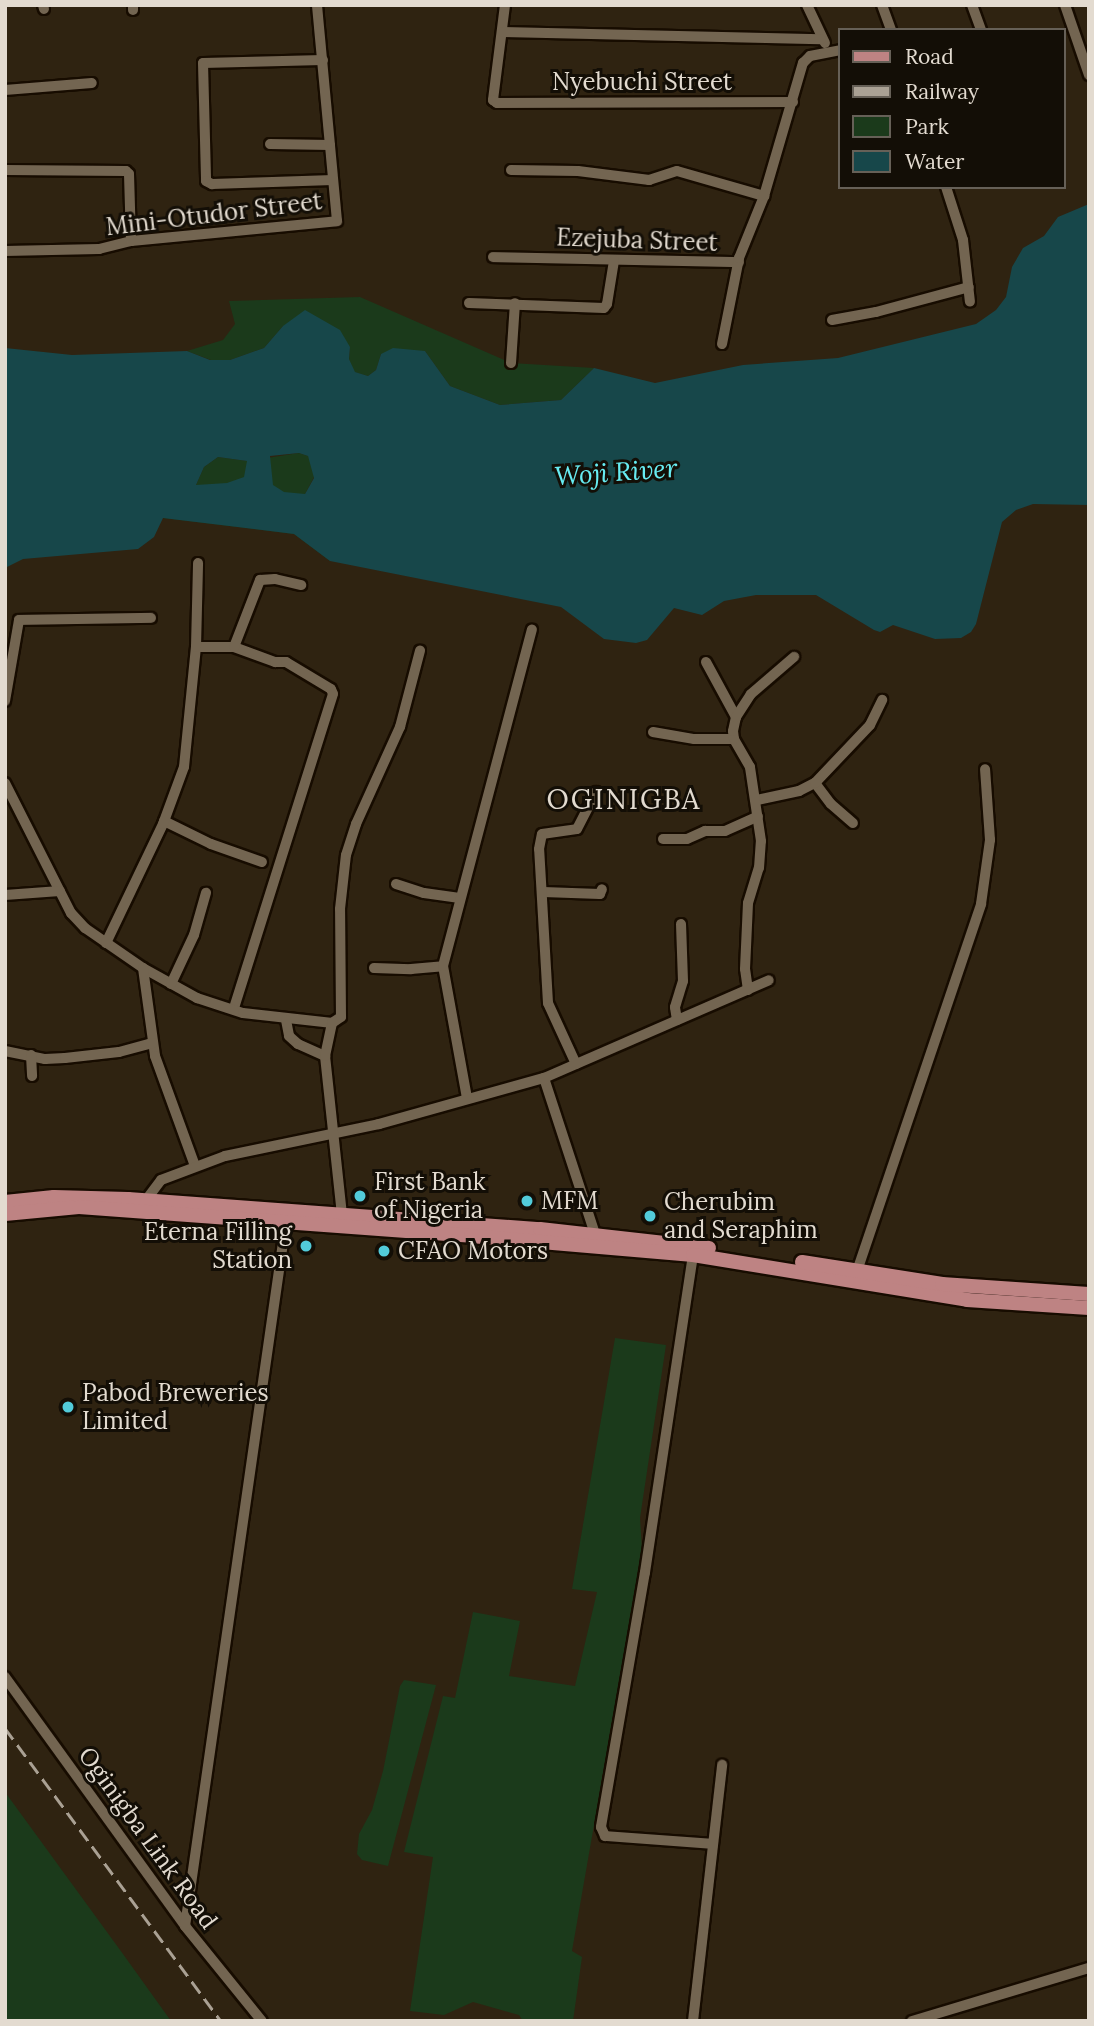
<!DOCTYPE html>
<html>
<head>
<meta charset="utf-8">
<style>
  body { margin:0 }
  #map { position:relative; width:1094px; height:2026px; overflow:hidden; background:#2f2311; font-family:Lora,serif }
  div>[style] { position:absolute }
  [style*='--x'] { left:calc(var(--x)*1px); top:calc(var(--y)*1px); width:calc(var(--w)*1px); rotate:calc(var(--a)*1deg) }
  .green>* { inset:0; background:#1b3a1b }
  .water>* { inset:0; background:#17474a }
  .roads { filter:drop-shadow(2px 0 #170c00) drop-shadow(-2px 0 #170c00) drop-shadow(0 2px #170c00) drop-shadow(0 -2px #170c00) }
  .minor>* { height:10px; margin:-5px; padding:0 5px; transform-origin:5px; border-radius:5px; background:#736551 }
  .major>* { height:14px; margin:-7px; padding:0 7px; transform-origin:7px; border-radius:7px; background:#be8383 }
  .rail>* { height:2.5px; margin-top:-1.25px; transform-origin:0; background:repeating-linear-gradient(90deg,#aaa194 0 14px,transparent 0 21px) }
  .dots>* { width:19px; height:19px; translate:-50% -50%; box-sizing:border-box; border:4px solid #130e06; border-radius:50% }
  span { translate:-50% -50%; white-space:nowrap; text-align:center; line-height:1.15; -webkit-text-stroke:6px #130e06; paint-order:stroke }
  .street-label { font-size:24px; color:#e3dbd0 }
  .poi-label { font-size:24px; color:#e3dbd0 }
  .left { translate:0 -50%; text-align:left }
  .right { translate:-100% -50%; text-align:right }
  .water-label { font-size:26px; color:#67ecf2; font-style:italic }
  .quarter-label { font-size:28px; color:#e3dbd0; letter-spacing:2px }
  .frame { position:absolute; inset:0; border:7px solid #e3dbd0; pointer-events:none }
  .legend { position:absolute; left:838px; top:28px; width:228px; height:161px; box-sizing:border-box; background:#130e06; border:2px solid #666057; margin:0; padding:9px 12px; list-style:none; font-size:21px; color:#e3dbd0 }
  .legend li { display:flex; align-items:center; gap:14px; height:35px }
  .legend b { width:35px; border:2px solid #666057 }
</style>
</head>
<body>
<div id="map">
  <div class="green">
    <div style="clip-path:polygon(360px 297px,511px 363px,594px 368px,561px 400px,500px 405px,450px 386px,425px 351px,381px 354px,376px 370px,368px 376px,354px 372px,349px 359px,350px 347px,283px 326px,264px 348px,230px 360px,211px 360px,187px 351px,223px 340px,235px 324px,229px 301px)"></div>
    <div style="clip-path:polygon(299px 453px,308px 456px,313px 466px,314px 477px,305px 494px,330px 561px,294px 534px,163px 518px,196px 485px,204px 467px,218px 457px,247px 461px)"></div>
    <div style="clip-path:polygon(615px 1338px,666px 1345px,640px 1518px,642px 1550px,572px 1951px,582px 1957px,573px 2021px,523px 2021px,519px 2015px,473px 2002px,444px 2015px,410px 2011px,433px 1857px,404px 1852px,443px 1696px,455px 1698px,473px 1612px,520px 1621px,509px 1676px,575px 1686px,597px 1592px,572px 1589px)"></div>
    <div style="clip-path:polygon(404px 1680px,436px 1685px,388px 1866px,362px 1860px,357px 1854px,359px 1834px,372px 1810px,383px 1771px,400px 1686px)"></div>
    <div style="clip-path:polygon(5px 1792px,123px 1954px,171px 2021px,5px 2021px)"></div>
  </div>
  <div class="water">
    <div style="clip-path:polygon(evenodd,1089px 204px,1089px 505px,1033px 504px,1016px 510px,1002px 522px,976px 624px,971px 632px,961px 638px,935px 639px,893px 625px,880px 632px,874px 630px,816px 595px,756px 595px,724px 601px,702px 615px,674px 608px,647px 640px,636px 643px,604px 639px,561px 607px,330px 561px,294px 534px,163px 518px,154px 537px,138px 549px,23px 559px,5px 568px,5px 348px,72px 355px,187px 351px,210px 360px,230px 360px,264px 348px,283px 326px,305px 310px,340px 330px,350px 347px,349px 359px,355px 372px,368px 376px,376px 370px,381px 354px,393px 348px,425px 351px,450px 386px,500px 405px,561px 400px,594px 368px,655px 383px,743px 365px,838px 358px,976px 324px,996px 310px,1006px 297px,1012px 267px,1023px 248px,1044px 236px,1058px 217px,1089px 204px,299px 453px,308px 456px,314px 478px,305px 494px,284px 492px,273px 485px,270px 456px,299px 453px,1089px 204px,218px 457px,247px 461px,244px 477px,227px 483px,196px 485px,204px 467px,218px 457px)"></div>
  </div>
  <div class="roads">
    <div class="minor">
      <div style="--x:43;--y:5;--w:4;--a:76"></div>
      <div style="--x:505;--y:5;--w:96;--a:97.2"></div>
      <div style="--x:493;--y:100;--w:5;--a:37"></div>
      <div style="--x:497;--y:103;--w:296;--a:-0.2"></div>
      <div style="--x:807;--y:5;--w:42;--a:64.7"></div>
      <div style="--x:882;--y:5;--w:27;--a:70"></div>
      <div style="--x:972;--y:5;--w:27;--a:70"></div>
      <div style="--x:1065;--y:5;--w:74;--a:71.1"></div>
      <div style="--x:133;--y:10;--w:5;--a:-90"></div>
      <div style="--x:503;--y:32;--w:318;--a:1.3"></div>
      <div style="--x:323;--y:60;--w:120;--a:178.6"></div>
      <div style="--x:203;--y:63;--w:118;--a:88.5"></div>
      <div style="--x:206;--y:181;--w:7;--a:27"></div>
      <div style="--x:212;--y:184;--w:121;--a:-1.9"></div>
      <div style="--x:5;--y:90;--w:87;--a:-4.6"></div>
      <div style="--x:270;--y:144;--w:60;--a:1"></div>
      <div style="--x:5;--y:170;--w:121;--a:0.5"></div>
      <div style="--x:126;--y:171;--w:4;--a:45"></div>
      <div style="--x:129;--y:174;--w:67;--a:88.3"></div>
      <div style="--x:511;--y:170;--w:67;--a:0.9"></div>
      <div style="--x:578;--y:171;--w:72;--a:7.2"></div>
      <div style="--x:649;--y:180;--w:29;--a:-18"></div>
      <div style="--x:677;--y:171;--w:91;--a:16"></div>
      <div style="--x:946;--y:187;--w:56;--a:72.2"></div>
      <div style="--x:963;--y:240;--w:62;--a:83.6"></div>
      <div style="--x:5;--y:251;--w:94;--a:-1.2"></div>
      <div style="--x:99;--y:249;--w:33;--a:-14"></div>
      <div style="--x:131;--y:241;--w:207;--a:-5.5"></div>
      <div style="--x:337;--y:221;--w:217;--a:-95.3"></div>
      <div style="--x:493;--y:257;--w:246;--a:1.2"></div>
      <div style="--x:469;--y:303;--w:135;--a:2.1"></div>
      <div style="--x:604;--y:308;--w:5;--a:-53"></div>
      <div style="--x:607;--y:304;--w:44;--a:-80.8"></div>
      <div style="--x:832;--y:320;--w:45;--a:-10.3"></div>
      <div style="--x:876;--y:312;--w:96;--a:-15"></div>
      <div style="--x:722;--y:344;--w:88;--a:-78.8"></div>
      <div style="--x:739;--y:258;--w:67;--a:-68"></div>
      <div style="--x:764;--y:196;--w:139;--a:-73.7"></div>
      <div style="--x:803;--y:63;--w:10;--a:-45"></div>
      <div style="--x:810;--y:56;--w:31;--a:-11"></div>
      <div style="--x:511;--y:363;--w:60;--a:-86.2"></div>
      <div style="--x:196;--y:647;--w:38;--a:0"></div>
      <div style="--x:234;--y:647;--w:44;--a:20.1"></div>
      <div style="--x:275;--y:662;--w:11;--a:0"></div>
      <div style="--x:286;--y:662;--w:52;--a:31"></div>
      <div style="--x:331;--y:689;--w:5;--a:68"></div>
      <div style="--x:333;--y:694;--w:329;--a:107.5"></div>
      <div style="--x:234;--y:647;--w:72;--a:-68.8"></div>
      <div style="--x:260;--y:580;--w:15;--a:-4"></div>
      <div style="--x:275;--y:579;--w:27;--a:13"></div>
      <div style="--x:706;--y:662;--w:63;--a:61.4"></div>
      <div style="--x:5;--y:701;--w:82;--a:-80.2"></div>
      <div style="--x:19;--y:620;--w:132;--a:-0.9"></div>
      <div style="--x:653;--y:732;--w:42;--a:9.7"></div>
      <div style="--x:694;--y:739;--w:40;--a:0"></div>
      <div style="--x:5;--y:783;--w:146;--a:63.1"></div>
      <div style="--x:71;--y:913;--w:21;--a:47"></div>
      <div style="--x:85;--y:928;--w:70;--a:34.6"></div>
      <div style="--x:143;--y:968;--w:62;--a:29.1"></div>
      <div style="--x:197;--y:998;--w:48;--a:18.1"></div>
      <div style="--x:243;--y:1013;--w:90;--a:6.4"></div>
      <div style="--x:815;--y:783;--w:26;--a:53"></div>
      <div style="--x:831;--y:804;--w:29;--a:41"></div>
      <div style="--x:757;--y:800;--w:43;--a:-12.1"></div>
      <div style="--x:799;--y:791;--w:18;--a:-27"></div>
      <div style="--x:815;--y:783;--w:80;--a:-46.5"></div>
      <div style="--x:870;--y:725;--w:28;--a:-64"></div>
      <div style="--x:164;--y:821;--w:52;--a:26.1"></div>
      <div style="--x:211;--y:844;--w:54;--a:19.4"></div>
      <div style="--x:663;--y:839;--w:24;--a:0"></div>
      <div style="--x:687;--y:839;--w:20;--a:-24"></div>
      <div style="--x:705;--y:831;--w:20;--a:0"></div>
      <div style="--x:725;--y:831;--w:36;--a:-24"></div>
      <div style="--x:396;--y:884;--w:29;--a:18"></div>
      <div style="--x:424;--y:893;--w:36;--a:8"></div>
      <div style="--x:543;--y:892;--w:57;--a:2"></div>
      <div style="--x:600;--y:894;--w:5;--a:-68"></div>
      <div style="--x:5;--y:895;--w:55;--a:-4.2"></div>
      <div style="--x:106;--y:943;--w:132;--a:-64.4"></div>
      <div style="--x:163;--y:824;--w:61;--a:-69.8"></div>
      <div style="--x:184;--y:767;--w:121;--a:-84.3"></div>
      <div style="--x:196;--y:647;--w:84;--a:-88.6"></div>
      <div style="--x:143;--y:968;--w:89;--a:82.2"></div>
      <div style="--x:155;--y:1056;--w:117;--a:70"></div>
      <div style="--x:374;--y:968;--w:37;--a:2"></div>
      <div style="--x:411;--y:969;--w:32;--a:-5"></div>
      <div style="--x:171;--y:984;--w:54;--a:-64.9"></div>
      <div style="--x:194;--y:935;--w:44;--a:-74.1"></div>
      <div style="--x:748;--y:990;--w:21;--a:-98"></div>
      <div style="--x:745;--y:969;--w:66;--a:-87.4"></div>
      <div style="--x:748;--y:903;--w:37;--a:-73"></div>
      <div style="--x:759;--y:868;--w:27;--a:-86"></div>
      <div style="--x:761;--y:841;--w:75;--a:-98.5"></div>
      <div style="--x:750;--y:767;--w:32;--a:-120"></div>
      <div style="--x:734;--y:739;--w:8;--a:-97"></div>
      <div style="--x:733;--y:731;--w:14;--a:-78"></div>
      <div style="--x:736;--y:717;--w:27;--a:-57"></div>
      <div style="--x:751;--y:694;--w:57;--a:-40.7"></div>
      <div style="--x:286;--y:1020;--w:16;--a:79"></div>
      <div style="--x:289;--y:1036;--w:12;--a:42"></div>
      <div style="--x:298;--y:1044;--w:30;--a:24"></div>
      <div style="--x:677;--y:1020;--w:13;--a:-99"></div>
      <div style="--x:675;--y:1007;--w:27;--a:-73"></div>
      <div style="--x:683;--y:981;--w:57;--a:-92"></div>
      <div style="--x:5;--y:1051;--w:41;--a:11.3"></div>
      <div style="--x:45;--y:1059;--w:20;--a:-3"></div>
      <div style="--x:65;--y:1058;--w:54;--a:-6.3"></div>
      <div style="--x:119;--y:1052;--w:35;--a:-15"></div>
      <div style="--x:31;--y:1055;--w:21;--a:87"></div>
      <div style="--x:576;--y:1064;--w:67;--a:-114.7"></div>
      <div style="--x:548;--y:1003;--w:154;--a:-93.3"></div>
      <div style="--x:539;--y:849;--w:15;--a:-79"></div>
      <div style="--x:542;--y:834;--w:35;--a:-8"></div>
      <div style="--x:577;--y:829;--w:42;--a:-62.8"></div>
      <div style="--x:544;--y:1078;--w:164;--a:71.9"></div>
      <div style="--x:467;--y:1098;--w:134;--a:-100.3"></div>
      <div style="--x:443;--y:966;--w:348;--a:-75.2"></div>
      <div style="--x:146;--y:1200;--w:25;--a:-53"></div>
      <div style="--x:161;--y:1180;--w:68;--a:-20.6"></div>
      <div style="--x:225;--y:1156;--w:157;--a:-11.7"></div>
      <div style="--x:379;--y:1124;--w:171;--a:-15.6"></div>
      <div style="--x:544;--y:1078;--w:245;--a:-23.5"></div>
      <div style="--x:342;--y:1215;--w:160;--a:-96.1"></div>
      <div style="--x:325;--y:1056;--w:34;--a:-78"></div>
      <div style="--x:332;--y:1023;--w:11;--a:-34"></div>
      <div style="--x:341;--y:1017;--w:108;--a:-90.5"></div>
      <div style="--x:340;--y:909;--w:54;--a:-83.7"></div>
      <div style="--x:346;--y:855;--w:33;--a:-72"></div>
      <div style="--x:356;--y:824;--w:107;--a:-65.6"></div>
      <div style="--x:400;--y:727;--w:79;--a:-75.3"></div>
      <div style="--x:693;--y:1255;--w:321;--a:98.6"></div>
      <div style="--x:645;--y:1572;--w:259;--a:99.8"></div>
      <div style="--x:601;--y:1827;--w:10;--a:66"></div>
      <div style="--x:605;--y:1836;--w:108;--a:4.2"></div>
      <div style="--x:857;--y:1271;--w:387;--a:-71.3"></div>
      <div style="--x:981;--y:904;--w:65;--a:-82"></div>
      <div style="--x:990;--y:840;--w:71;--a:-94"></div>
      <div style="--x:5;--y:1677;--w:307;--a:54.1"></div>
      <div style="--x:185;--y:1926;--w:122;--a:51"></div>
      <div style="--x:185;--y:1926;--w:718;--a:-81.84"></div>
      <div style="--x:693;--y:2021;--w:258;--a:-83.5"></div>
      <div style="--x:912;--y:2021;--w:185;--a:-16.7"></div>
    </div>
    <div class="major">
      <div style="--x:5;--y:1202;--w:49;--a:-5.8"></div>
      <div style="--x:54;--y:1197;--w:74;--a:1.5"></div>
      <div style="--x:128;--y:1199;--w:413;--a:4.2"></div>
      <div style="--x:540;--y:1229;--w:170;--a:6.4"></div>
      <div style="--x:5;--y:1214;--w:74;--a:-5.4"></div>
      <div style="--x:79;--y:1207;--w:393;--a:4.2"></div>
      <div style="--x:471;--y:1236;--w:223;--a:4.9"></div>
      <div style="--x:693;--y:1255;--w:278;--a:9.3"></div>
      <div style="--x:967;--y:1300;--w:122;--a:3.8"></div>
      <div style="--x:802;--y:1262;--w:142;--a:8.9"></div>
      <div style="--x:942;--y:1284;--w:147;--a:3.9"></div>
    </div>
  </div>
  <div class="rail">
    <div style="--x:5;--y:1728;--w:364;--a:53.6"></div>
  </div>
  <div class="dots">
    <div style="left:360px;top:1196px;background:#52cbda"></div>
    <div style="left:527px;top:1201px;background:#52cbda"></div>
    <div style="left:650px;top:1216px;background:#52cbda"></div>
    <div style="left:306px;top:1246px;background:#52cbda"></div>
    <div style="left:384px;top:1251px;background:#52cbda"></div>
    <div style="left:68px;top:1407px;background:#52cbda"></div>
  </div>
  <div class="street-label">
    <span style="left:642px;top:82px">Nyebuchi Street</span>
    <span style="left:214px;top:214px;rotate:-7deg">Mini-Otudor Street</span>
    <span style="left:637px;top:240px;rotate:2deg">Ezejuba Street</span>
    <span style="left:148px;top:1838px;rotate:54deg">Oginigba Link Road</span>
  </div>
  <div class="poi-label">
    <span class="left" style="left:374px;top:1196px">First Bank<br>of Nigeria</span>
    <span class="left" style="left:541px;top:1201px">MFM</span>
    <span class="left" style="left:664px;top:1216px">Cherubim<br>and Seraphim</span>
    <span class="right" style="left:292px;top:1246px">Eterna Filling<br>Station</span>
    <span class="left" style="left:398px;top:1251px">CFAO Motors</span>
    <span class="left" style="left:82px;top:1407px">Pabod Breweries<br>Limited</span>
  </div>
  <div class="water-label">
    <span style="left:616px;top:472px;rotate:-4deg">Woji River</span>
  </div>
  <div class="quarter-label">
    <span style="left:624px;top:799px">OGINIGBA</span>
  </div>
  <div class="frame"></div>
  <ul class="legend">
  <li><b style="height:9px;background:#be8383"></b>Road</li>
  <li><b style="height:9px;background:#aaa194"></b>Railway</li>
  <li><b style="height:19px;background:#1b3a1b"></b>Park</li>
  <li><b style="height:19px;background:#17474a"></b>Water</li>
  </ul>
</div>
</body>
</html>
